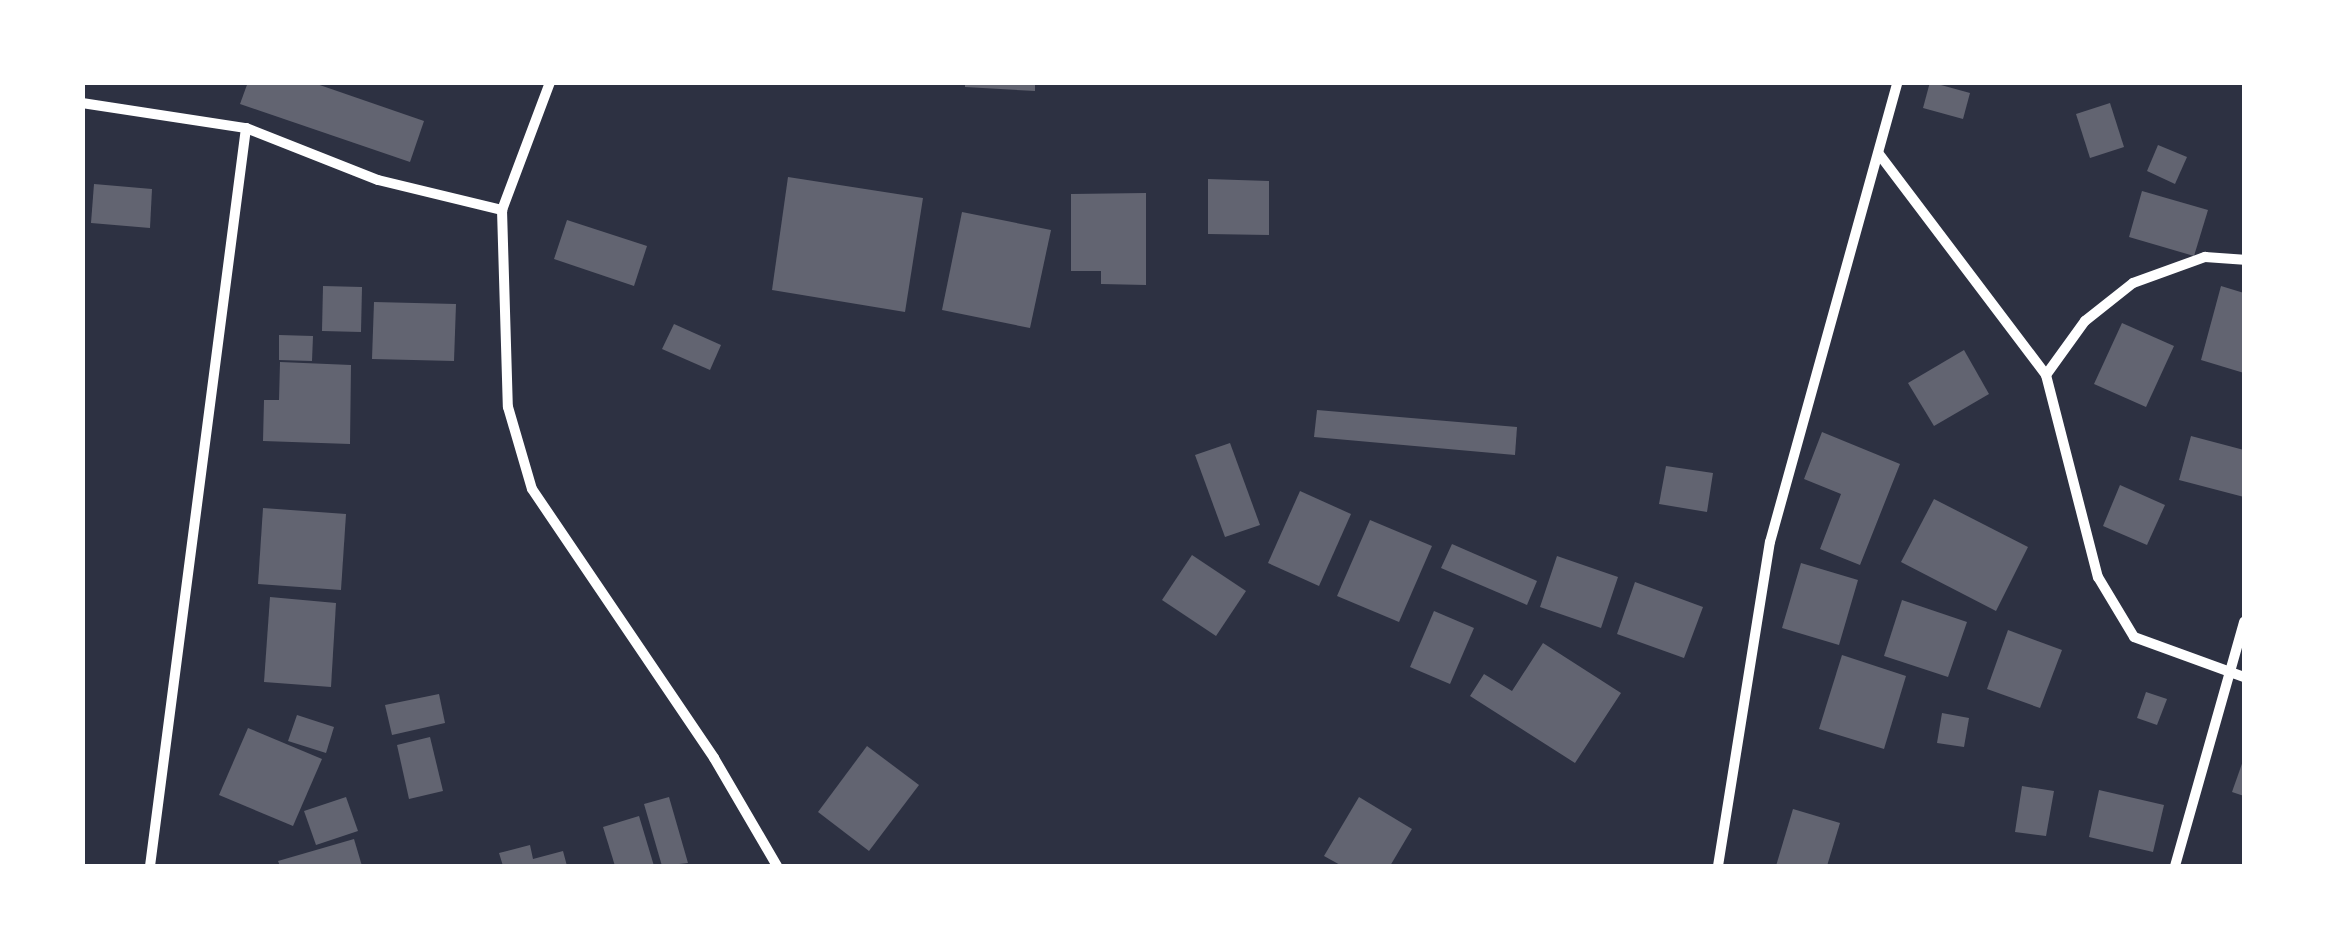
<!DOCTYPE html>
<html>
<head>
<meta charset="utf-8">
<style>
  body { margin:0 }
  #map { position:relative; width:2327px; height:949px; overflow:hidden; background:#2d3142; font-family:Inter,sans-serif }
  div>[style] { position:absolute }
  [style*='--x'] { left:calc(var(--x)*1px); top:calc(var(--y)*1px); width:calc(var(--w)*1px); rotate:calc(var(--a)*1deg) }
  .building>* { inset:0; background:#626471 }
  .minor>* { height:10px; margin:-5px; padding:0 5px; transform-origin:5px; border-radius:5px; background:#fff }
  span { translate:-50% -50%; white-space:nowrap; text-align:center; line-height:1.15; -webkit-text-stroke:9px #fff; paint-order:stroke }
  .frame { position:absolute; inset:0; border:85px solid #fff; pointer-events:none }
</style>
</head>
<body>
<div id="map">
  <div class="building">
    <div style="clip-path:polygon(248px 82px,311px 82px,424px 121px,410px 162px,240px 104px)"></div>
    <div style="clip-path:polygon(965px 82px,1035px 82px,1035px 91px,965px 87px)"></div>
    <div style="clip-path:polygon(1930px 82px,1970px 93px,1963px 119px,1923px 108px)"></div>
    <div style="clip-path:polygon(2110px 103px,2124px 147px,2090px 158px,2076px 114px)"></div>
    <div style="clip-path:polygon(2158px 145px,2187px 157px,2175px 184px,2147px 171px)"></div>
    <div style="clip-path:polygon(788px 177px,923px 198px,905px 312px,772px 290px)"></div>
    <div style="clip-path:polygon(1208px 179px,1269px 181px,1269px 235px,1208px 234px)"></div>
    <div style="clip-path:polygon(94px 184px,152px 189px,150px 228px,91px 223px)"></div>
    <div style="clip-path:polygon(2142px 191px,2208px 210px,2194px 256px,2129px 237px)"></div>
    <div style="clip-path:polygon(1146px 193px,1146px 285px,1101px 284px,1101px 271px,1071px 271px,1071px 194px)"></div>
    <div style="clip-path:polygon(962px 212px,1051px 230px,1030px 328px,942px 310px)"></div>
    <div style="clip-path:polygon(567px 220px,647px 246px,634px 286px,554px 259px)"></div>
    <div style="clip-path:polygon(323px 286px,362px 287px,361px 332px,322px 331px)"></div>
    <div style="clip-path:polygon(2221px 286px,2244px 293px,2244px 373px,2201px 360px)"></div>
    <div style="clip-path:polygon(374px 302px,456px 304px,454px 361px,372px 359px)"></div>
    <div style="clip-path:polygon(2122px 323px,2174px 346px,2146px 407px,2094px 384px)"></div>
    <div style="clip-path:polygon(674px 324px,721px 345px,710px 370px,662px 349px)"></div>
    <div style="clip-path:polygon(279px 335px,313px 336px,312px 361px,279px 360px)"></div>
    <div style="clip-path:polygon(1964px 350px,1989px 394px,1934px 426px,1908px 383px)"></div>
    <div style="clip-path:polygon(280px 362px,351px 365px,350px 444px,263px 441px,264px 400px,279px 400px)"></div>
    <div style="clip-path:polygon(1317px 410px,1517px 427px,1515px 455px,1314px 437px)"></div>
    <div style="clip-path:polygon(1822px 432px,1900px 464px,1860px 565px,1820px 549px,1841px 494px,1804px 479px)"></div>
    <div style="clip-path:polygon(2191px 436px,2244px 450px,2244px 497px,2179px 480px)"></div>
    <div style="clip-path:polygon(1230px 443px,1260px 525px,1225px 537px,1195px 455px)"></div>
    <div style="clip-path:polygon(1666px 466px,1713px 473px,1707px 512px,1659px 504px)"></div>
    <div style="clip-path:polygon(2120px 485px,2165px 505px,2147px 545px,2103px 526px)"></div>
    <div style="clip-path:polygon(1300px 491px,1351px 514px,1319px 586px,1268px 563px)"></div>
    <div style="clip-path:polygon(1934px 499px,2028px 547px,1996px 611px,1901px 562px)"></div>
    <div style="clip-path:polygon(263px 508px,346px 514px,341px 590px,258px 584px)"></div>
    <div style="clip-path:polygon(1370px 520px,1432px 546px,1399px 622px,1337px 596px)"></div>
    <div style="clip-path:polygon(1452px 544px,1537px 581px,1527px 605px,1441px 568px)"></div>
    <div style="clip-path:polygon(1192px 555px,1246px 591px,1216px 636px,1162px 600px)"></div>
    <div style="clip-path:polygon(1557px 556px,1618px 577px,1601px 628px,1540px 607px)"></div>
    <div style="clip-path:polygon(1801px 563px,1858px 580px,1839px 645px,1782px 628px)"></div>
    <div style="clip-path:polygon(1635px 582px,1703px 607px,1684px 658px,1617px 634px)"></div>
    <div style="clip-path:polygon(270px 597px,336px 603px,331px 687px,264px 682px)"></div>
    <div style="clip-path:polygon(1902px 600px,1967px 622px,1948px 677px,1884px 656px)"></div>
    <div style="clip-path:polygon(1434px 611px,1474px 628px,1450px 684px,1410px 667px)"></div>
    <div style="clip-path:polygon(2008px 630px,2062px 650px,2040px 708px,1987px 689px)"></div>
    <div style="clip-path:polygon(1543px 643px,1621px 693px,1575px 763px,1470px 696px,1484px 674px,1512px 691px)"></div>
    <div style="clip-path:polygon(1842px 655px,1906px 676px,1884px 749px,1819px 729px)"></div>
    <div style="clip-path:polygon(2146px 692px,2167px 699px,2157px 725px,2137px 718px)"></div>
    <div style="clip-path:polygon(439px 694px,445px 723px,392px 735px,385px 705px)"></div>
    <div style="clip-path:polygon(1942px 713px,1969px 718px,1964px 747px,1937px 743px)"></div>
    <div style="clip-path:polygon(297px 715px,334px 727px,326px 753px,288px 741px)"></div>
    <div style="clip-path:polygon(248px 728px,322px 759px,293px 826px,219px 795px)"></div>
    <div style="clip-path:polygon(430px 737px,443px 791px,409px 799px,397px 745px)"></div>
    <div style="clip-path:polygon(867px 746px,919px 785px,869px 851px,818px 812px)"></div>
    <div style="clip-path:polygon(2244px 758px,2244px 796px,2232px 792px)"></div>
    <div style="clip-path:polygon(2022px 786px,2054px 791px,2046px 836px,2015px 832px)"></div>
    <div style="clip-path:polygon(2099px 790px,2164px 805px,2153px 852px,2089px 837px)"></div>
    <div style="clip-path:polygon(346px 797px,358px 831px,316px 845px,304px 811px)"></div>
    <div style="clip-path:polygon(669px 797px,688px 863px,662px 866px,644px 804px)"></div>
    <div style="clip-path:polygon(1359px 797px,1412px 829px,1390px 866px,1342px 866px,1324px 856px)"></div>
    <div style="clip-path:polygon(1793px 809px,1840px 823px,1827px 866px,1776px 866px)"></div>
    <div style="clip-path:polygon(639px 816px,654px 866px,615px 866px,603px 827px)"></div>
    <div style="clip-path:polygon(354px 839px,362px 866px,280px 866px,278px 861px)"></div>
    <div style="clip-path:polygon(530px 845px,533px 859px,563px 851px,567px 866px,503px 866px,499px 853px)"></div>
  </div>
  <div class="minor">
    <div style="--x:82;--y:103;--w:166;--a:8.7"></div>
    <div style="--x:246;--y:128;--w:744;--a:97.41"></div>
    <div style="--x:246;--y:128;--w:142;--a:21.5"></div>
    <div style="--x:378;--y:180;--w:128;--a:13.6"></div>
    <div style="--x:502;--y:210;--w:197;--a:88.3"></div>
    <div style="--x:508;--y:407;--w:85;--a:73.7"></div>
    <div style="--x:532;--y:489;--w:325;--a:55.9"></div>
    <div style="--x:714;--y:758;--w:125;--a:59.7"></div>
    <div style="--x:1879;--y:154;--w:277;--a:52.9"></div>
    <div style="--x:2046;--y:375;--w:209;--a:75.6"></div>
    <div style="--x:2098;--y:577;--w:70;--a:59"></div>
    <div style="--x:2134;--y:637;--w:117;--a:20"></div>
    <div style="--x:502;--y:210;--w:137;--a:-69.4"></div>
    <div style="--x:2046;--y:375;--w:67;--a:-54.2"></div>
    <div style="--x:2085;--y:321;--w:61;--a:-38.4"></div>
    <div style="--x:2133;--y:283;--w:77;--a:-19.9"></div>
    <div style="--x:2205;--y:257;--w:39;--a:4"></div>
    <div style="--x:1718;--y:866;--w:328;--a:-80.9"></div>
    <div style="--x:1770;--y:542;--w:477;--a:-74.5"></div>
    <div style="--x:2175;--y:866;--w:254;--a:-74.2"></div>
  </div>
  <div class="frame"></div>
</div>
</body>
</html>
